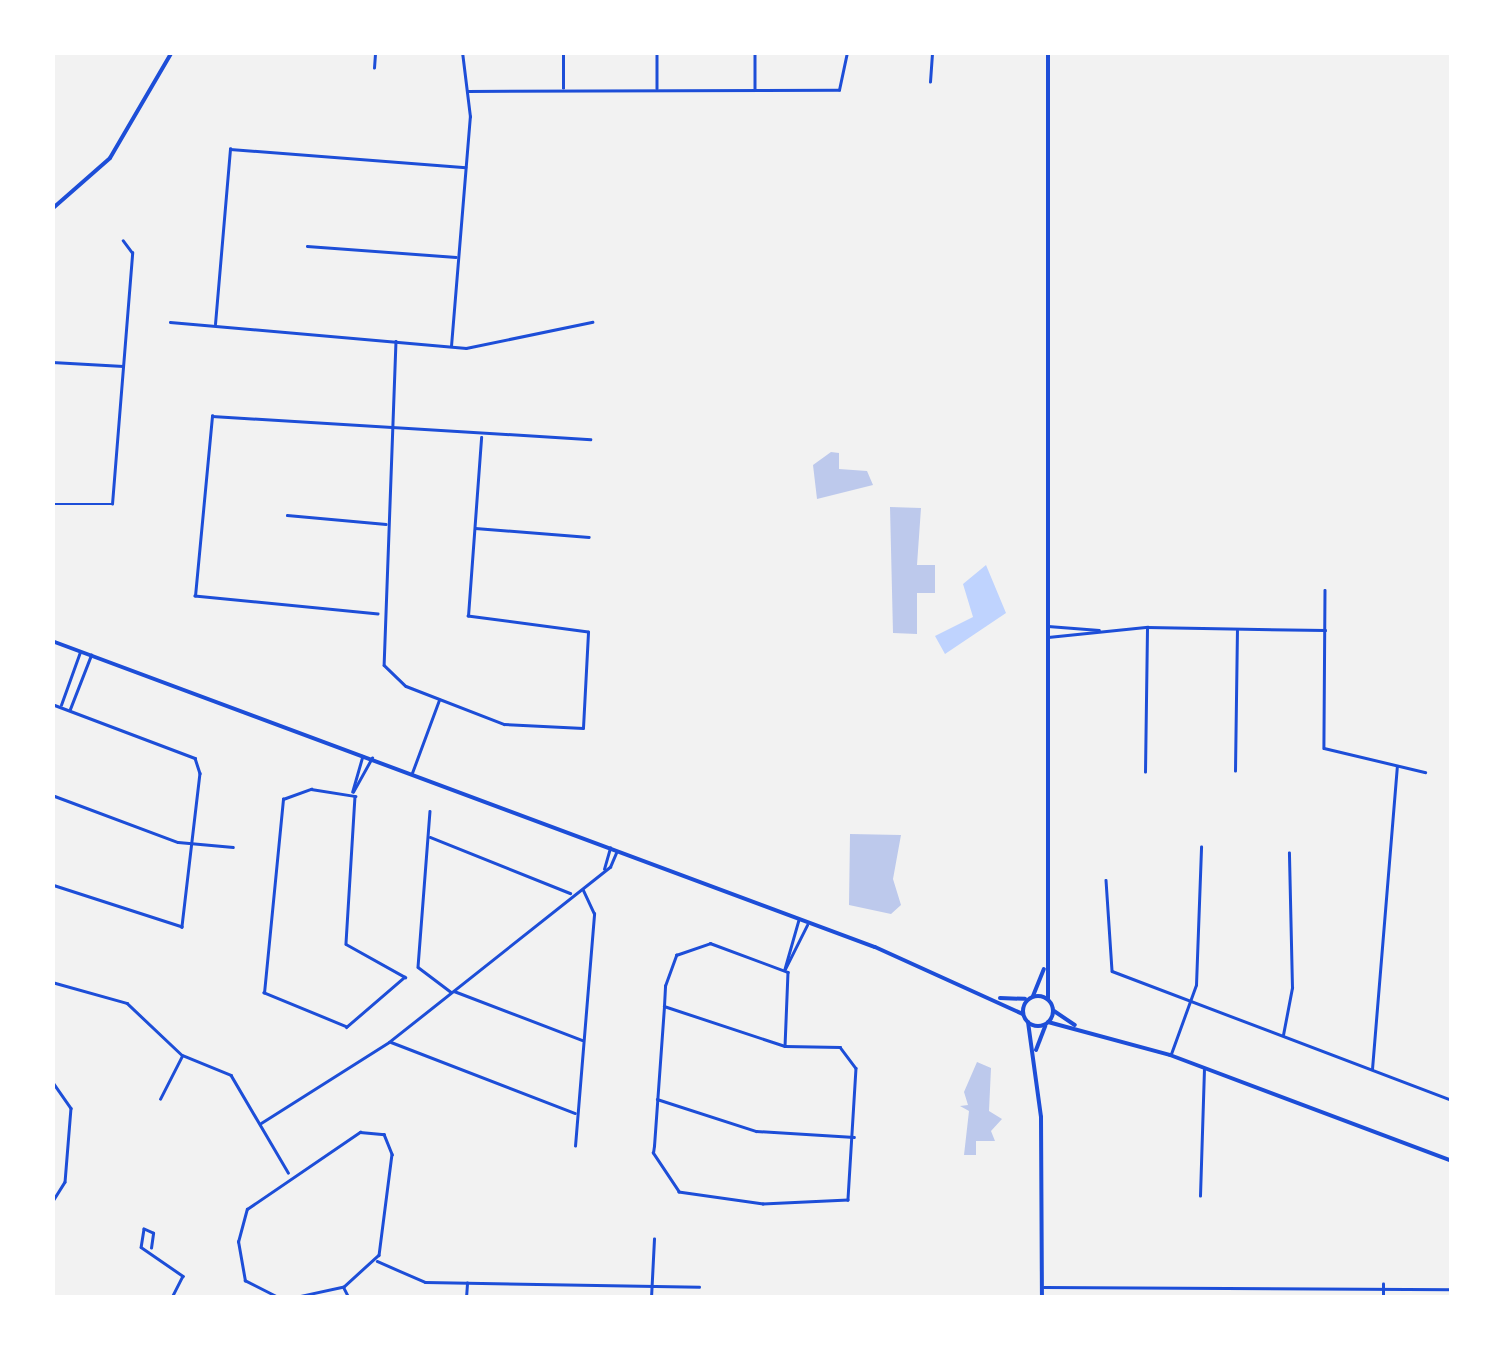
<!DOCTYPE html>
<html>
<head>
<meta charset="utf-8">
<style>
  body { margin:0 }
  #map { position:relative; width:1504px; height:1350px; overflow:hidden; background:#f2f2f2; font-family:"Source Sans 3",sans-serif }
  div>[style] { position:absolute }
  [style*='--x'] { left:calc(var(--x)*1px); top:calc(var(--y)*1px); width:calc(var(--w)*1px); rotate:calc(var(--a)*1deg) }
  .water>* { inset:0; background:#bfd3fe }
  .building>* { inset:0; background:#bdc9ec }
  .minor>* { height:2.5px; margin:-1.25px; padding:0 1.25px; transform-origin:1.25px; border-radius:1.25px; background:#1d4ed8 }
  .tertiary>* { height:4px; margin:-2px; padding:0 2px; transform-origin:2px; border-radius:2px; background:#1d4ed8 }
  .tertiary>.ring { margin:-2px; padding:0; box-sizing:content-box; background:none; border:4px solid #1d4ed8; border-radius:50% }
  span { translate:-50% -50%; white-space:nowrap; text-align:center; line-height:1.15; -webkit-text-stroke:8px #fff; paint-order:stroke }
  .frame { position:absolute; inset:0; border:55px solid #fff; pointer-events:none }
</style>
</head>
<body>
<div id="map">
  <div class="water">
    <div style="clip-path:polygon(986px 565px,1006px 613px,945px 654px,935px 636px,973px 617px,963px 584px)"></div>
  </div>
  <div class="building">
    <div style="clip-path:polygon(831px 452px,839px 453px,839px 469px,867px 471px,873px 485px,817px 499px,813px 465px)"></div>
    <div style="clip-path:polygon(890px 507px,921px 508px,917px 565px,935px 565px,935px 593px,917px 593px,917px 634px,893px 633px)"></div>
    <div style="clip-path:polygon(850px 834px,901px 835px,893px 879px,901px 905px,891px 914px,849px 905px)"></div>
    <div style="clip-path:polygon(977px 1062px,991px 1068px,989px 1111px,1002px 1119px,991px 1131px,995px 1141px,976px 1141px,976px 1155px,964px 1155px,969px 1111px,960px 1106px,968px 1105px,964px 1092px)"></div>
  </div>
  <div class="minor">
    <div style="--x:657;--y:52;--w:36;--a:90"></div>
    <div style="--x:755;--y:52;--w:36;--a:90"></div>
    <div style="--x:374;--y:68;--w:16;--a:-86"></div>
    <div style="--x:930;--y:82;--w:30;--a:-86"></div>
    <div style="--x:563;--y:88;--w:36;--a:-90"></div>
    <div style="--x:467;--y:91;--w:372;--a:-0.2"></div>
    <div style="--x:839;--y:90;--w:39;--a:-78"></div>
    <div style="--x:307;--y:246;--w:149;--a:4.2"></div>
    <div style="--x:170;--y:322;--w:297;--a:5"></div>
    <div style="--x:466;--y:348;--w:129;--a:-11.7"></div>
    <div style="--x:215;--y:324;--w:176;--a:-85.1"></div>
    <div style="--x:230;--y:149;--w:236;--a:4.4"></div>
    <div style="--x:396;--y:341;--w:324;--a:92.1"></div>
    <div style="--x:384;--y:665;--w:30;--a:44"></div>
    <div style="--x:406;--y:686;--w:105;--a:21.2"></div>
    <div style="--x:504;--y:724;--w:79;--a:2.9"></div>
    <div style="--x:583;--y:728;--w:96;--a:-87"></div>
    <div style="--x:588;--y:632;--w:121;--a:-172.4"></div>
    <div style="--x:468;--y:616;--w:179;--a:-85.8"></div>
    <div style="--x:451;--y:346;--w:230;--a:-85.3"></div>
    <div style="--x:470;--y:117;--w:65;--a:-97"></div>
    <div style="--x:52;--y:362;--w:71;--a:3.2"></div>
    <div style="--x:52;--y:504;--w:60;--a:0"></div>
    <div style="--x:112;--y:504;--w:252;--a:-85.4"></div>
    <div style="--x:132;--y:253;--w:15;--a:-127"></div>
    <div style="--x:287;--y:515;--w:99;--a:5.2"></div>
    <div style="--x:475;--y:528;--w:114;--a:4.5"></div>
    <div style="--x:1325;--y:590;--w:158;--a:90.4"></div>
    <div style="--x:1324;--y:748;--w:104;--a:13.4"></div>
    <div style="--x:378;--y:614;--w:184;--a:-174.4"></div>
    <div style="--x:195;--y:596;--w:181;--a:-84.6"></div>
    <div style="--x:212;--y:416;--w:379;--a:3.5"></div>
    <div style="--x:1048;--y:626;--w:51;--a:4.5"></div>
    <div style="--x:1048;--y:637;--w:100;--a:-5.8"></div>
    <div style="--x:1147;--y:627;--w:178;--a:1"></div>
    <div style="--x:52;--y:704;--w:153;--a:20.7"></div>
    <div style="--x:195;--y:758;--w:16;--a:72"></div>
    <div style="--x:200;--y:773;--w:155;--a:96.7"></div>
    <div style="--x:182;--y:927;--w:137;--a:-162.1"></div>
    <div style="--x:61;--y:705;--w:56;--a:-70.3"></div>
    <div style="--x:70;--y:709;--w:58;--a:-68.7"></div>
    <div style="--x:363;--y:756;--w:37;--a:106"></div>
    <div style="--x:353;--y:792;--w:39;--a:-61"></div>
    <div style="--x:1235;--y:771;--w:140;--a:-89.2"></div>
    <div style="--x:1145;--y:772;--w:144;--a:-89.2"></div>
    <div style="--x:412;--y:773;--w:78;--a:-69.7"></div>
    <div style="--x:311;--y:789;--w:45;--a:9"></div>
    <div style="--x:355;--y:796;--w:148;--a:93.5"></div>
    <div style="--x:346;--y:944;--w:68;--a:29.2"></div>
    <div style="--x:405;--y:977;--w:77;--a:139.2"></div>
    <div style="--x:347;--y:1027;--w:90;--a:-157.7"></div>
    <div style="--x:264;--y:993;--w:195;--a:-84.4"></div>
    <div style="--x:283;--y:799;--w:30;--a:-20"></div>
    <div style="--x:52;--y:795;--w:134;--a:20.5"></div>
    <div style="--x:178;--y:842;--w:55;--a:5.2"></div>
    <div style="--x:430;--y:811;--w:156;--a:94.4"></div>
    <div style="--x:418;--y:967;--w:41;--a:37.1"></div>
    <div style="--x:430;--y:837;--w:151;--a:21.8"></div>
    <div style="--x:604;--y:869;--w:22;--a:-74"></div>
    <div style="--x:1106;--y:880;--w:91;--a:86.2"></div>
    <div style="--x:1112;--y:971;--w:364;--a:20.8"></div>
    <div style="--x:799;--y:920;--w:51;--a:105.9"></div>
    <div style="--x:785;--y:969;--w:49;--a:-63.4"></div>
    <div style="--x:52;--y:982;--w:78;--a:15.6"></div>
    <div style="--x:127;--y:1003;--w:76;--a:43.4"></div>
    <div style="--x:182;--y:1055;--w:53;--a:22.2"></div>
    <div style="--x:231;--y:1075;--w:113;--a:59.6"></div>
    <div style="--x:454;--y:991;--w:137;--a:20.9"></div>
    <div style="--x:664;--y:1006;--w:127;--a:18.3"></div>
    <div style="--x:785;--y:1046;--w:55;--a:1"></div>
    <div style="--x:840;--y:1047;--w:26;--a:53"></div>
    <div style="--x:856;--y:1068;--w:132;--a:93.5"></div>
    <div style="--x:848;--y:1200;--w:85;--a:177.3"></div>
    <div style="--x:763;--y:1204;--w:85;--a:-171.9"></div>
    <div style="--x:679;--y:1192;--w:47;--a:-123.7"></div>
    <div style="--x:653;--y:1153;--w:7;--a:-82"></div>
    <div style="--x:654;--y:1146;--w:140;--a:-85.9"></div>
    <div style="--x:664;--y:1006;--w:20;--a:-87"></div>
    <div style="--x:665;--y:986;--w:33;--a:-70"></div>
    <div style="--x:676;--y:955;--w:36;--a:-19"></div>
    <div style="--x:710;--y:943;--w:83;--a:20.4"></div>
    <div style="--x:788;--y:972;--w:74;--a:92.3"></div>
    <div style="--x:1283;--y:1035;--w:48;--a:-79.2"></div>
    <div style="--x:1292;--y:988;--w:135;--a:-91.3"></div>
    <div style="--x:391;--y:1042;--w:197;--a:21.1"></div>
    <div style="--x:1171;--y:1054;--w:73;--a:-70.1"></div>
    <div style="--x:1196;--y:985;--w:138;--a:-87.9"></div>
    <div style="--x:1372;--y:1069;--w:303;--a:-85.3"></div>
    <div style="--x:52;--y:1081;--w:33;--a:55"></div>
    <div style="--x:71;--y:1108;--w:74;--a:94.6"></div>
    <div style="--x:65;--y:1182;--w:25;--a:122"></div>
    <div style="--x:160;--y:1099;--w:48;--a:-62.9"></div>
    <div style="--x:657;--y:1099;--w:104;--a:17.9"></div>
    <div style="--x:756;--y:1131;--w:98;--a:3.5"></div>
    <div style="--x:261;--y:1123;--w:151;--a:-32.3"></div>
    <div style="--x:389;--y:1042;--w:282;--a:-38.4"></div>
    <div style="--x:610;--y:867;--w:15;--a:-67"></div>
    <div style="--x:575;--y:1146;--w:233;--a:-85.3"></div>
    <div style="--x:594;--y:914;--w:26;--a:-115"></div>
    <div style="--x:1200;--y:1196;--w:126;--a:-88.2"></div>
    <div style="--x:151;--y:1248;--w:15;--a:-82"></div>
    <div style="--x:153;--y:1233;--w:10;--a:-156"></div>
    <div style="--x:144;--y:1229;--w:18;--a:99"></div>
    <div style="--x:141;--y:1247;--w:51;--a:34.6"></div>
    <div style="--x:183;--y:1276;--w:25;--a:117"></div>
    <div style="--x:377;--y:1261;--w:52;--a:23.6"></div>
    <div style="--x:425;--y:1282;--w:274;--a:1"></div>
    <div style="--x:1044;--y:1287;--w:408;--a:0.3"></div>
    <div style="--x:344;--y:1288;--w:11;--a:63"></div>
    <div style="--x:279;--y:1298;--w:38;--a:-153"></div>
    <div style="--x:245;--y:1281;--w:40;--a:-100"></div>
    <div style="--x:238;--y:1242;--w:34;--a:-75"></div>
    <div style="--x:247;--y:1209;--w:137;--a:-34.3"></div>
    <div style="--x:360;--y:1132;--w:24;--a:5"></div>
    <div style="--x:384;--y:1134;--w:22;--a:68"></div>
    <div style="--x:392;--y:1154;--w:102;--a:97.3"></div>
    <div style="--x:379;--y:1255;--w:47;--a:137.6"></div>
    <div style="--x:344;--y:1287;--w:52;--a:167.8"></div>
    <div style="--x:466;--y:1298;--w:15;--a:-86"></div>
    <div style="--x:651;--y:1298;--w:59;--a:-87.1"></div>
    <div style="--x:1383;--y:1298;--w:14;--a:-90"></div>
  </div>
  <div class="tertiary">
    <div style="--x:1048;--y:52;--w:947;--a:90"></div>
    <div style="--x:52;--y:209;--w:77;--a:-41.3"></div>
    <div style="--x:110;--y:158;--w:123;--a:-59.7"></div>
    <div style="--x:52;--y:641;--w:878;--a:20.4"></div>
    <div style="--x:875;--y:947;--w:162;--a:24.4"></div>
    <div class="ring" style="left:1023px;top:996px;width:26px;height:26px"></div>
    <div style="--x:1033;--y:996;--w:29;--a:-68"></div>
    <div style="--x:1000;--y:998;--w:25;--a:2"></div>
    <div style="--x:1054;--y:1011;--w:25;--a:34"></div>
    <div style="--x:1028;--y:1022;--w:96;--a:82.2"></div>
    <div style="--x:1041;--y:1117;--w:181;--a:89.7"></div>
    <div style="--x:1048;--y:1022;--w:126;--a:15.1"></div>
    <div style="--x:1170;--y:1055;--w:301;--a:20.6"></div>
    <div style="--x:1036;--y:1050;--w:26;--a:-69"></div>
  </div>
  <div class="frame"></div>
</div>
</body>
</html>
